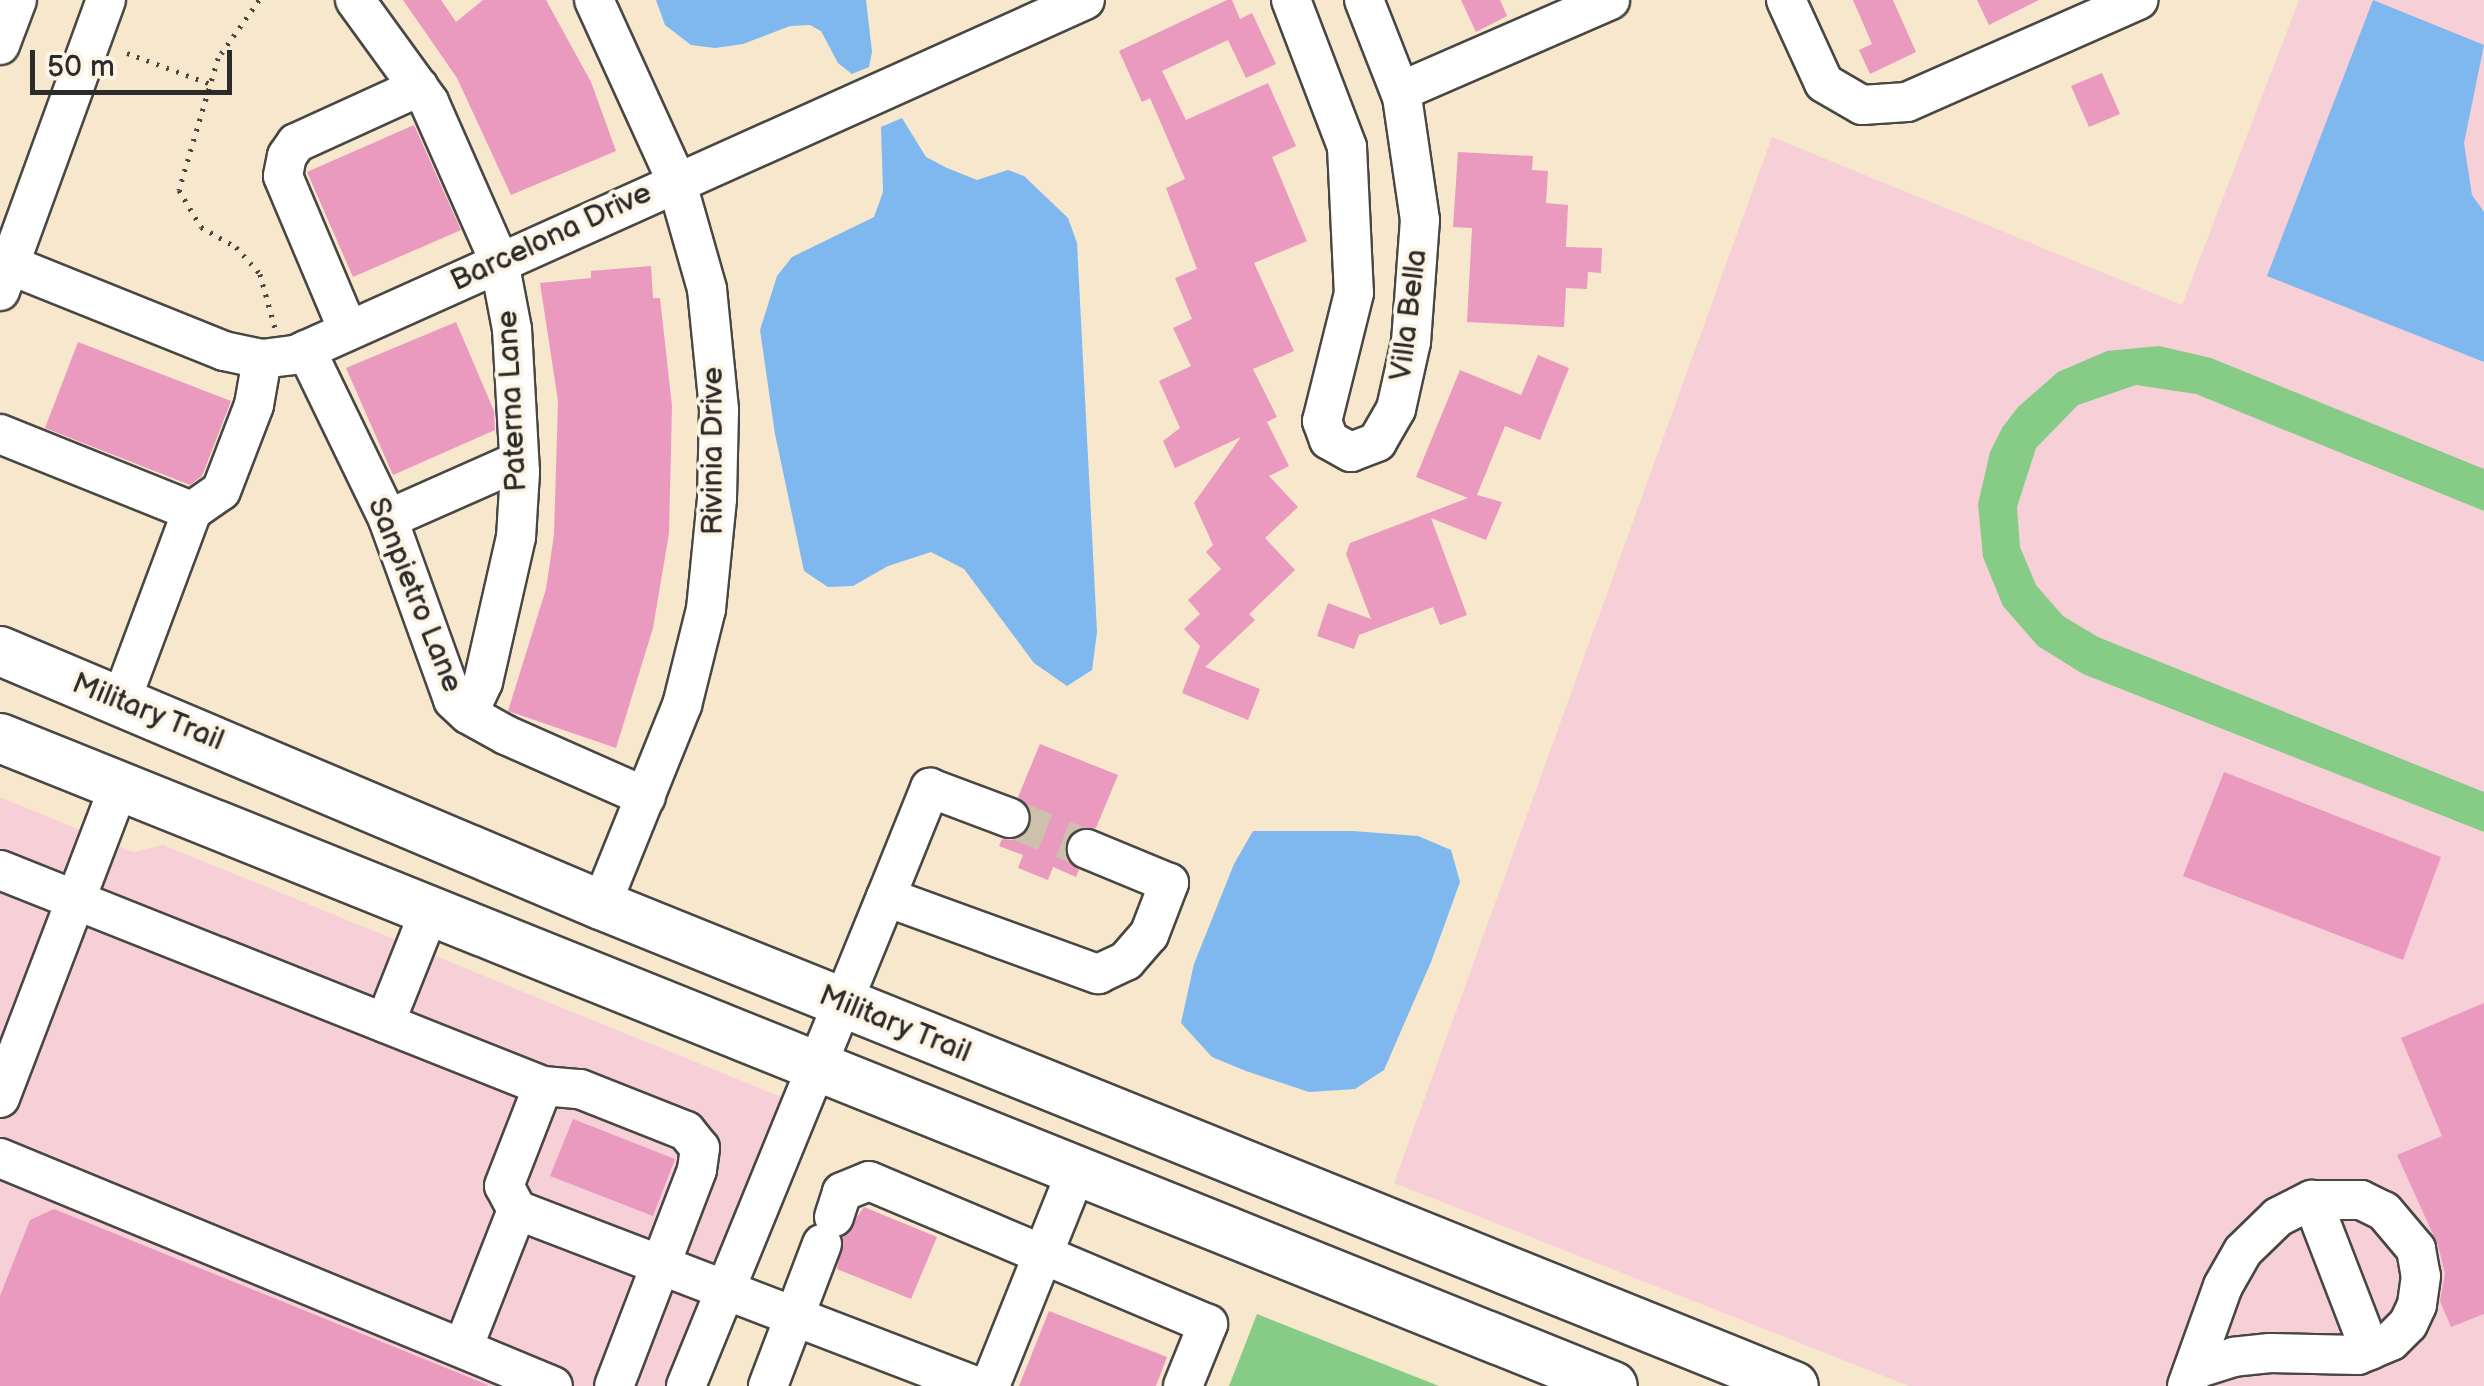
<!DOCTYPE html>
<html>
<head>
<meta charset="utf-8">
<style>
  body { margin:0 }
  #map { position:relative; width:2484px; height:1386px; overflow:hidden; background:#f6e7cd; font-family:"Balsamiq Sans",sans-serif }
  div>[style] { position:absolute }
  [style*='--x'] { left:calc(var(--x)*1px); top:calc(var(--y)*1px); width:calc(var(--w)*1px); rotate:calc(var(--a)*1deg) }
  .built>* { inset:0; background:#f6cfd7 }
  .green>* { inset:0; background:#86cc87 }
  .water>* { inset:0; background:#7fb7ef }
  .building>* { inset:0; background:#ea99bf }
  .minor-tunnel>* { height:38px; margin-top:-19px; transform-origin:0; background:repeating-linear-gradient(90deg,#cdc1ad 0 38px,transparent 0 57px) }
  .path>* { height:5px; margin-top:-2.5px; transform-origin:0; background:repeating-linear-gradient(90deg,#494743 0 2.5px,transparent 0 10.5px) }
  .roads { filter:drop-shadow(2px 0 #494743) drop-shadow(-2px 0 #494743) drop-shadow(0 2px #494743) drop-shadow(0 -2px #494743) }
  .minor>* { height:38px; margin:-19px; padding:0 19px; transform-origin:19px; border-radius:19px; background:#fff }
  .major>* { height:48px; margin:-24px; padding:0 24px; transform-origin:24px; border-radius:24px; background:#fff }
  span { translate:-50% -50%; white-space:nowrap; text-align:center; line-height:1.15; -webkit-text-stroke:8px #fcf5e5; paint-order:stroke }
  .street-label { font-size:30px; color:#2b2b2b }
  .scale { position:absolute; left:30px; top:50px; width:202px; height:45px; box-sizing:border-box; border:5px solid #2b2b2b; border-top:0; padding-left:12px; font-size:30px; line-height:35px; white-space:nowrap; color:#2b2b2b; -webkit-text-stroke:8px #fcf5e5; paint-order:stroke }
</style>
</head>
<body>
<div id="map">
  <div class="built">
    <div style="clip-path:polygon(2299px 0,2484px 0,2484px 1386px,1909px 1386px,1394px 1183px,1772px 137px,2182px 305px)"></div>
    <div style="clip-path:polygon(0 797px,133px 852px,163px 845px,781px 1097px,668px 1386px,0 1386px)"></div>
  </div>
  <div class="green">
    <div style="clip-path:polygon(2159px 346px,2211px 358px,2484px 469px,2484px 511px,2196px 394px,2136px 385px,2078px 405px,2036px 448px,2017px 507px,2020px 547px,2036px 585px,2063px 616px,2098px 637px,2484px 792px,2484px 832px,2083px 674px,2038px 646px,2003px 606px,1983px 557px,1978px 504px,1990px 452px,2002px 428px,2018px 407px,2058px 372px,2107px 351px)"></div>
    <div style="clip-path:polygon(1257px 1314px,1439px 1386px,1229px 1386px)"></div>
  </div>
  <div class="water">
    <div style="clip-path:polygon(656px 0,866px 0,872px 52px,869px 67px,852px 74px,838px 63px,821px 31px,810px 25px,790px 26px,743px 44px,715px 48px,691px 45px,665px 25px)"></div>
    <div style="clip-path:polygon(2373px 0,2484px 45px,2464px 143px,2472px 195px,2484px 212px,2484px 362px,2267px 276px)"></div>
    <div style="clip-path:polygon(902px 118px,926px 157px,947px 168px,977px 180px,1008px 170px,1024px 176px,1068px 218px,1077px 243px,1097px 632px,1092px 670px,1067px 686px,1034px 663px,964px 569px,931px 552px,888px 566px,853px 586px,828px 587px,804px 571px,775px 434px,760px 330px,777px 276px,792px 257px,874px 217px,883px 192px,881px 127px)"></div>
    <div style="clip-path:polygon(1253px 831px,1352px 831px,1418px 836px,1451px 850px,1460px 882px,1431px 962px,1384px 1070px,1355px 1089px,1309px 1092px,1246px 1071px,1212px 1057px,1181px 1023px,1194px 964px,1234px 864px)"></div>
  </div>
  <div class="building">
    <div style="clip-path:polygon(403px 0,441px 0,456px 22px,483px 0,546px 0,591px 82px,616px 151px,511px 195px,457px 78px)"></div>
    <div style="clip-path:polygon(1227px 0,1232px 0,1240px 19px,1252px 13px,1276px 64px,1246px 78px,1228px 40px,1162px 71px,1186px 120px,1268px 83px,1296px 146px,1272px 157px,1307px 241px,1254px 263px,1294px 351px,1253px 369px,1277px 417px,1267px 422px,1289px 466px,1269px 476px,1298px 507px,1265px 538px,1295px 570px,1249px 614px,1255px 620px,1205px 667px,1260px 689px,1248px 720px,1182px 693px,1200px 646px,1184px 629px,1200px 614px,1188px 600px,1221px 569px,1206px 552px,1213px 545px,1194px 503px,1241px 437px,1175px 468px,1163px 441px,1180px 428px,1159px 381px,1191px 366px,1173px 328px,1192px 319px,1175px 278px,1197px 269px,1166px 188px,1185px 179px,1150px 98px,1142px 102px,1119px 51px)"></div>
    <div style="clip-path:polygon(1461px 0,1500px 0,1507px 16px,1476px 32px)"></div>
    <div style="clip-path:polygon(1853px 0,1893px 0,1916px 52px,1870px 74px,1859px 50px,1872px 44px)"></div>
    <div style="clip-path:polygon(1977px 0,2039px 0,1989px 25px)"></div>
    <div style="clip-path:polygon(2102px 73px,2120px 114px,2089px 127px,2071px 86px)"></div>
    <div style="clip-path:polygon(414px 125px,461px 230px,353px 277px,307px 172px)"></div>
    <div style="clip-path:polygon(1458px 152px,1533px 156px,1532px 170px,1548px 171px,1546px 203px,1568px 205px,1566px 247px,1602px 248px,1601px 273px,1588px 272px,1587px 289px,1566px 288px,1564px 327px,1467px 322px,1472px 228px,1453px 227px)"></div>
    <div style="clip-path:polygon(651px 266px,653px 298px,660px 298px,672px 406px,669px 533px,653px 628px,616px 748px,508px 711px,546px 589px,554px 535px,558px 401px,540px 283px,591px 278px,591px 271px)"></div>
    <div style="clip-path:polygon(456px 322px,494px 411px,495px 430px,393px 475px,346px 368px)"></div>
    <div style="clip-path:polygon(78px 342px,231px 401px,202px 476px,190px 485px,45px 428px)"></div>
    <div style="clip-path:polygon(1538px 355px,1569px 368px,1540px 440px,1505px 426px,1477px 495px,1502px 502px,1486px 540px,1431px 518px,1467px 615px,1440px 625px,1433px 607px,1359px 635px,1354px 649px,1317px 636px,1328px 603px,1371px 619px,1346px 554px,1350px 543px,1468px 498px,1416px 477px,1460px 370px,1521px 395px)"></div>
    <div style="clip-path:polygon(1040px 744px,1118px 775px,1096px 828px,1074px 831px,1066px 841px,1069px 862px,1079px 870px,1076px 877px,1053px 867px,1048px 880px,1018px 868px,1023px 855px,999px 846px,1002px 839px,1015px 840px,1031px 827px,1032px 813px,1018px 797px)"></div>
    <div style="clip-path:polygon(2224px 772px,2441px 857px,2403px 960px,2183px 876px)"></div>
    <div style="clip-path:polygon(2484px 1003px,2484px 1314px,2451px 1327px,2440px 1301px,2445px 1274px,2438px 1245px,2397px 1155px,2442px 1136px,2401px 1038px)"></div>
    <div style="clip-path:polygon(573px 1119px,675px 1159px,653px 1216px,550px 1176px)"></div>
    <div style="clip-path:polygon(864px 1207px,937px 1237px,911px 1299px,837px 1269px,843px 1237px)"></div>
    <div style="clip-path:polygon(54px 1209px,488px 1385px,488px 1386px,0 1386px,0 1296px,30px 1220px)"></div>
    <div style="clip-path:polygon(1049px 1311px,1167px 1357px,1156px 1386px,1019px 1386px)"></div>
  </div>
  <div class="minor-tunnel">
    <div style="--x:1010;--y:818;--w:83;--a:21.9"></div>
  </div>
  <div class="path">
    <div style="--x:259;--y:0;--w:71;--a:125.3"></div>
    <div style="--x:218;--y:58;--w:138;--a:106.5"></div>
    <div style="--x:179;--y:190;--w:43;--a:59.3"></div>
    <div style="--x:201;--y:227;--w:40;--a:29.7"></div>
    <div style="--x:236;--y:247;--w:36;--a:48"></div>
    <div style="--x:260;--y:274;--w:56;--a:74.5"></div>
    <div style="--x:127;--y:53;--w:90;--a:20.3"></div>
  </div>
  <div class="roads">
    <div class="minor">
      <div style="--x:355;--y:0;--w:126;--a:54"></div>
      <div style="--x:429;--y:102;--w:174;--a:66.2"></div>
      <div style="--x:499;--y:261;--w:69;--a:79.2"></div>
      <div style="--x:512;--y:329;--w:143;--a:86.8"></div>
      <div style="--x:520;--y:472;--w:65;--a:93.5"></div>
      <div style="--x:516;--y:537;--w:149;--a:102.8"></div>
      <div style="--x:483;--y:682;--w:35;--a:115"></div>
      <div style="--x:594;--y:0;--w:198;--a:65.5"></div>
      <div style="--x:676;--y:180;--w:113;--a:74.1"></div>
      <div style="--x:707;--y:289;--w:122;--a:84.3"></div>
      <div style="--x:719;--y:410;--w:89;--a:91.3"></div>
      <div style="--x:717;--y:499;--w:111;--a:95.7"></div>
      <div style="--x:706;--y:609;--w:99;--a:104"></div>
      <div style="--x:682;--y:705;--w:216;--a:112"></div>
      <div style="--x:1291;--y:0;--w:157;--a:69.1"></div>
      <div style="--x:1347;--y:147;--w:146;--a:87.3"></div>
      <div style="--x:1354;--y:293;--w:132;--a:104"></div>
      <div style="--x:1322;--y:421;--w:20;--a:70"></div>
      <div style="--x:1329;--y:440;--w:25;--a:29"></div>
      <div style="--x:1351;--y:452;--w:28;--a:-21"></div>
      <div style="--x:1377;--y:442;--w:38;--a:-60"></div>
      <div style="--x:1396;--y:409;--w:69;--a:-77.4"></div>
      <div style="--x:1411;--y:342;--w:122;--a:-85.8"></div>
      <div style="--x:1420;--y:220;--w:124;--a:-98.3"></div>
      <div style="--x:1402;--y:97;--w:104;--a:-111.4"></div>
      <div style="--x:1786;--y:0;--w:91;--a:65.4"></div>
      <div style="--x:1824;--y:83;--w:44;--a:30.1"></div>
      <div style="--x:1862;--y:105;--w:45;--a:-3.8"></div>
      <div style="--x:1907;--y:102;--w:253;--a:-23.8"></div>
      <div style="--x:0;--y:45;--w:48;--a:-69.3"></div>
      <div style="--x:1401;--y:91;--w:228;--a:-23.5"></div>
      <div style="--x:10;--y:265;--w:231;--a:21.9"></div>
      <div style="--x:224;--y:351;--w:39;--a:12"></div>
      <div style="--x:262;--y:359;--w:33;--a:-7"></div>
      <div style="--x:295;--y:355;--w:866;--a:-24.2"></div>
      <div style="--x:0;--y:291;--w:310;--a:-70"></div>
      <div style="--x:348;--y:330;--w:167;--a:-112.9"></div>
      <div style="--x:283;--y:176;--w:20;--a:-79"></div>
      <div style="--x:287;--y:156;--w:16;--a:-55"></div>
      <div style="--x:296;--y:143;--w:135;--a:-24.5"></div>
      <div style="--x:306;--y:350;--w:188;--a:64.1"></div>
      <div style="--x:388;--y:519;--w:192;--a:70.2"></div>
      <div style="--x:453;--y:700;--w:21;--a:43"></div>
      <div style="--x:468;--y:714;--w:43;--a:28.9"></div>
      <div style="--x:506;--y:735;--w:153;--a:23.9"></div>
      <div style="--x:0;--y:434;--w:207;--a:21.9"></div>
      <div style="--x:192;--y:511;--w:203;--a:110.5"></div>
      <div style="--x:192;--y:511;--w:35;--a:-35"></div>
      <div style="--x:221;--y:491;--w:92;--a:-69"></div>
      <div style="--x:254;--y:405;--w:47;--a:-80.1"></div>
      <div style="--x:388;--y:519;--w:143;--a:-23.9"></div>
      <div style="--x:0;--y:870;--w:584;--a:21.69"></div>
      <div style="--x:543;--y:1086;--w:37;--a:5"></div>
      <div style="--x:580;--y:1089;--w:114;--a:21.6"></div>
      <div style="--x:686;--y:1131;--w:22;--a:51"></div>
      <div style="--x:700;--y:1148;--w:22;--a:98"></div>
      <div style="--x:697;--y:1170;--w:231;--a:111"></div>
      <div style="--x:886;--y:897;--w:118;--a:-68"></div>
      <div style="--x:930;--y:788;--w:85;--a:20.6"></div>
      <div style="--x:385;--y:1023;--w:122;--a:-68.3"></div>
      <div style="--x:0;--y:1098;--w:333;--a:-69.1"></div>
      <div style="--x:0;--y:1158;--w:598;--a:22.41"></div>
      <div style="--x:2312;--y:1200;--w:161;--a:68.9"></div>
      <div style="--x:517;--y:1210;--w:27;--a:-118"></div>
      <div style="--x:504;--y:1186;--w:107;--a:-68.7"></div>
      <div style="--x:834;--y:1217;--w:26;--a:-72"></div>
      <div style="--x:842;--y:1192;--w:29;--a:-22"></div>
      <div style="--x:869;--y:1181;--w:368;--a:22.9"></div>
      <div style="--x:1208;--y:1324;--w:67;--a:112"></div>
      <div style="--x:463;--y:1348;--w:148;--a:-68.6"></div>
      <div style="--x:517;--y:1210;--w:491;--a:21"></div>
      <div style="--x:686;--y:1386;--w:528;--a:-67.76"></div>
      <div style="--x:886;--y:897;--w:226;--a:20"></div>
      <div style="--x:1098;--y:974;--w:31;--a:-25"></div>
      <div style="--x:1126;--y:961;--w:35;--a:-49"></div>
      <div style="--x:1149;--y:935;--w:56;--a:-69"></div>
      <div style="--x:1169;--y:883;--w:89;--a:-157.5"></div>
      <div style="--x:768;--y:1386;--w:152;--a:-69.2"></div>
      <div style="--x:990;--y:1386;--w:233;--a:-68.1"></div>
      <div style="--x:2187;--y:1386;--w:106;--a:-70.2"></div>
      <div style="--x:2223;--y:1286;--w:40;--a:-60.3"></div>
      <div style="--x:2243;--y:1251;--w:49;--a:-44.2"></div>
      <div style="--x:2278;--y:1217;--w:38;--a:-27"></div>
      <div style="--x:2312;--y:1200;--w:49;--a:0"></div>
      <div style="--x:2361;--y:1200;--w:25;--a:26"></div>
      <div style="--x:2384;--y:1211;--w:50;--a:49.9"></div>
      <div style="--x:2416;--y:1249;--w:27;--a:80"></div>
      <div style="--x:2421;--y:1276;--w:29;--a:98"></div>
      <div style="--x:2417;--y:1305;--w:21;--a:115"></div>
      <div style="--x:2408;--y:1324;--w:24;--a:135"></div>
      <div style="--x:2391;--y:1341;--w:36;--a:157"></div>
      <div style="--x:2358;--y:1355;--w:88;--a:-178.7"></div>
      <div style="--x:2270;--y:1353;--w:36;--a:174"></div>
      <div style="--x:2234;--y:1357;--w:43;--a:162.4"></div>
    </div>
    <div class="major">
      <div style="--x:0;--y:651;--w:652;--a:22.91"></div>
      <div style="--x:601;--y:905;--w:1286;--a:21.96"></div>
      <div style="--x:0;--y:738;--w:1738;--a:21.89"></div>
    </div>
  </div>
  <div class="street-label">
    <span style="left:551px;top:237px;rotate:-25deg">Barcelona Drive</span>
    <span style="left:1409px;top:315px;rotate:-83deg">Villa Bella</span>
    <span style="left:512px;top:401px;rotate:-93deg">Paterna Lane</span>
    <span style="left:713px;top:451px;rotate:-90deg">Rivinia Drive</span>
    <span style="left:415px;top:595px;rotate:68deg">Sanpietro Lane</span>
    <span style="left:148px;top:712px;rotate:22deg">Military Trail</span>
    <span style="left:895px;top:1024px;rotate:22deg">Military Trail</span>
  </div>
  <div class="scale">50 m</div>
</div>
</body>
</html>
